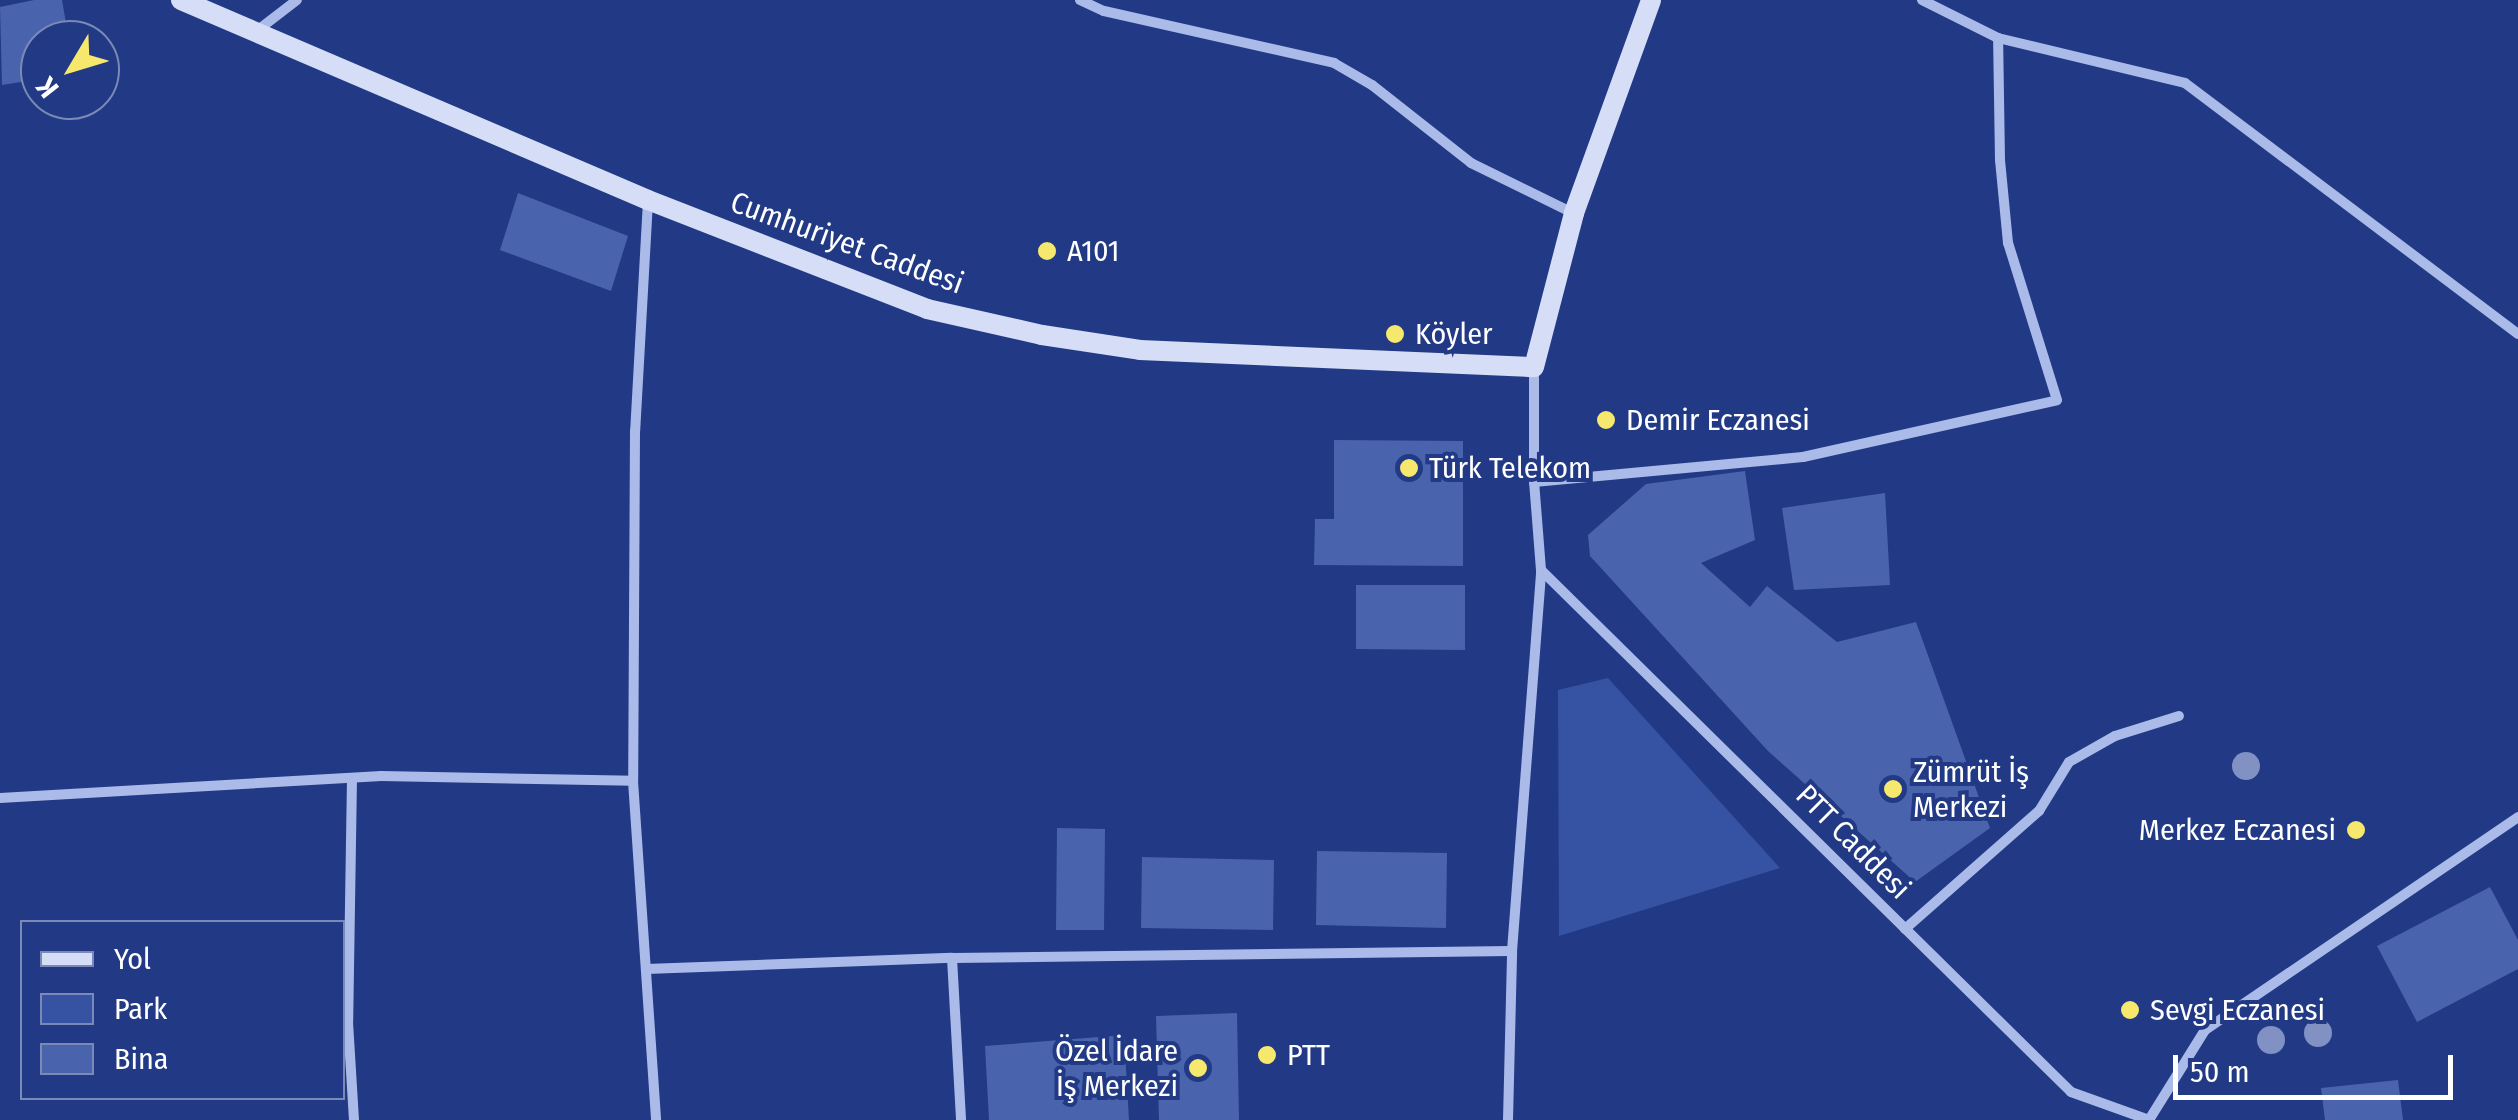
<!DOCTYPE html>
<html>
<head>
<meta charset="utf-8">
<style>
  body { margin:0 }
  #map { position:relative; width:2518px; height:1120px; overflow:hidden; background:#223a85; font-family:"Fira Sans Condensed",sans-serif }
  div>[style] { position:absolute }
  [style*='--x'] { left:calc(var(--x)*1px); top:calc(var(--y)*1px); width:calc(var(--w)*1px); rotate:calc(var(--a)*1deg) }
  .green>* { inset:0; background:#3652a2 }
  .building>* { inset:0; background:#4a63ad }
  .street>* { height:10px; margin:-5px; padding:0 5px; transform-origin:5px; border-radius:5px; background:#abbbe9 }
  .secondary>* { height:20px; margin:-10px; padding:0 10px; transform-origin:10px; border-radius:10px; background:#d6def7 }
  .trees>* { width:28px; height:28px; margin:-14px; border-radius:50%; background:#8191c4 }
  .dots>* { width:28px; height:28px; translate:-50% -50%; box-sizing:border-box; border:5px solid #223a85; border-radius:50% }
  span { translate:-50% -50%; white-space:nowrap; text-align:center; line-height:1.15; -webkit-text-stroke:8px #223a85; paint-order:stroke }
  .street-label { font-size:30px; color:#fff }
  .poi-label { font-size:30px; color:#fff }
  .left { translate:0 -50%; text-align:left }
  .right { translate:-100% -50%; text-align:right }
  .legend { position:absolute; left:20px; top:920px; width:325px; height:180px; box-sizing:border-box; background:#223a85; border:2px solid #7a89b6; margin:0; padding:12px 18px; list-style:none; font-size:30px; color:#fff }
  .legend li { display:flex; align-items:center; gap:20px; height:50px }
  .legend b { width:50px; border:2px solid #7a89b6 }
  .north { position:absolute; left:20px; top:20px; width:100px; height:100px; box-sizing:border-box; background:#223a85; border:2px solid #7a89b6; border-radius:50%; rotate:232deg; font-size:28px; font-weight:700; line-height:40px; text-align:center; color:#fff }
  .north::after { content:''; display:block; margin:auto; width:35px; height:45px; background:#f5e86c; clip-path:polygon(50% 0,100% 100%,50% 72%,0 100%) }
  .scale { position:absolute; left:2173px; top:1055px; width:280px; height:45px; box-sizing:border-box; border:5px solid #fff; border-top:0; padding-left:12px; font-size:30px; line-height:35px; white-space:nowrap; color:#fff; -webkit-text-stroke:8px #223a85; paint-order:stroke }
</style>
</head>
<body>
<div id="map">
  <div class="green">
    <div style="clip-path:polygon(1608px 678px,1780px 868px,1559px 936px,1558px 690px)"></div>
  </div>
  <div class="building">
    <div style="clip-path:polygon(34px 0,62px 0,69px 40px,40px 40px,40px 79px,2px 85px,0 7px)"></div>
    <div style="clip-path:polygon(518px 193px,628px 236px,611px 291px,500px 250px)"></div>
    <div style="clip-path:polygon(1334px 440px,1463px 441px,1463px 566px,1314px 565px,1315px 519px,1334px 519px)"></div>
    <div style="clip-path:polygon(1745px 471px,1755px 540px,1701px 563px,1750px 607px,1767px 586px,1837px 642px,1916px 622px,1990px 828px,1915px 882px,1768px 751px,1590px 556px,1588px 535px,1646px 484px)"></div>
    <div style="clip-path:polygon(1885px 493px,1890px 585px,1794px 590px,1782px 508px)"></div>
    <div style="clip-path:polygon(1356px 585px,1465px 585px,1465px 650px,1356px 649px)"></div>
    <div style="clip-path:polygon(1057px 828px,1105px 829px,1104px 930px,1056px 930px)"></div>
    <div style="clip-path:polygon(1317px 851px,1447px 853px,1446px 928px,1316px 925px)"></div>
    <div style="clip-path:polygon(1142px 857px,1274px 860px,1273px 930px,1141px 928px)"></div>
    <div style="clip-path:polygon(2490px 887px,2518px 940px,2518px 969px,2417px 1022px,2377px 946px)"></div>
    <div style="clip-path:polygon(1237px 1013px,1239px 1120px,1159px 1120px,1156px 1016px)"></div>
    <div style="clip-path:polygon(1124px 1035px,1129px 1120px,989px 1120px,985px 1046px)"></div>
    <div style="clip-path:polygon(2398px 1080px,2403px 1120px,2325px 1120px,2321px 1088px)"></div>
  </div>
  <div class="street">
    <div style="--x:1080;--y:0;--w:26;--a:25"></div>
    <div style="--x:1104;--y:11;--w:236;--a:12.7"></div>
    <div style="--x:1334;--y:63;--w:44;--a:30.1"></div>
    <div style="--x:1372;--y:85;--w:126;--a:38.2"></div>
    <div style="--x:1471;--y:163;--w:114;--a:26.1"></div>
    <div style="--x:1922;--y:0;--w:85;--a:26.6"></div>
    <div style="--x:1998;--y:38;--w:192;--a:13.5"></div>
    <div style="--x:2185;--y:83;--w:417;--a:37"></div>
    <div style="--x:254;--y:33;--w:54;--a:-37.5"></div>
    <div style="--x:648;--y:201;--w:230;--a:93.2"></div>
    <div style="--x:635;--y:431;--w:350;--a:90.3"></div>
    <div style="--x:633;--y:781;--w:340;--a:86.1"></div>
    <div style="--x:1534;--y:482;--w:270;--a:-5.3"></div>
    <div style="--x:1803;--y:457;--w:260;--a:-12.6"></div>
    <div style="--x:2057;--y:400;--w:164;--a:-107.3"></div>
    <div style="--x:2008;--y:243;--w:83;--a:-95.5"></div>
    <div style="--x:2000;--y:160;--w:122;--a:-90.9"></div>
    <div style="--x:1541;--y:570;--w:744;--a:44.56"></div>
    <div style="--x:2071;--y:1092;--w:83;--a:19.7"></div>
    <div style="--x:2149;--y:1120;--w:106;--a:-58.1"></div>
    <div style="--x:2205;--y:1030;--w:379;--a:-34.2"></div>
    <div style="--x:352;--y:778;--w:244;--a:90.9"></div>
    <div style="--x:348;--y:1022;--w:98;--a:86.5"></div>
    <div style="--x:0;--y:798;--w:382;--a:-3.3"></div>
    <div style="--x:381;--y:776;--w:252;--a:1.1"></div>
    <div style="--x:1905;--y:929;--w:179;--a:-41.4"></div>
    <div style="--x:2039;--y:811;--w:57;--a:-58.5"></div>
    <div style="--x:2069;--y:762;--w:53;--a:-29.5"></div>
    <div style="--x:2115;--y:736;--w:67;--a:-17.4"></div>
    <div style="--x:952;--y:958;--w:162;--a:86.8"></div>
    <div style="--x:646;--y:969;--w:306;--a:-2.1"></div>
    <div style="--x:952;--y:958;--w:560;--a:-0.72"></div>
    <div style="--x:1508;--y:1120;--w:169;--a:-88.6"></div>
    <div style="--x:1512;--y:951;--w:382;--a:-85.6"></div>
    <div style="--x:1541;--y:570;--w:88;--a:-94.5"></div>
    <div style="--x:1534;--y:482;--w:115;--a:-90"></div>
  </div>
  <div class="secondary">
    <div style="--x:181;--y:0;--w:508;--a:23.18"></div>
    <div style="--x:648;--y:200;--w:300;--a:21.3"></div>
    <div style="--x:927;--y:309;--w:118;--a:12.7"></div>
    <div style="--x:1042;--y:335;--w:99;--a:8.7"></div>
    <div style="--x:1140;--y:350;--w:394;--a:2.5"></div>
    <div style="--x:1534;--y:367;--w:159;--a:-75.4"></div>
    <div style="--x:1574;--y:213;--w:226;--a:-70.1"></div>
  </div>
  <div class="trees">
    <div style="left:2246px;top:766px"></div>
    <div style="left:2318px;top:1033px"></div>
    <div style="left:2271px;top:1040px"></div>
  </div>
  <div class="dots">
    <div style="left:1047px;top:251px;background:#f5e86c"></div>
    <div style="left:1395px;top:334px;background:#f5e86c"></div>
    <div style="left:1606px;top:420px;background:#f5e86c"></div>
    <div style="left:1409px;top:468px;background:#f5e86c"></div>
    <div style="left:1893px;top:789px;background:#f5e86c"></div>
    <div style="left:2356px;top:830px;background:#f5e86c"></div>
    <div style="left:2130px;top:1010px;background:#f5e86c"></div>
    <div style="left:1267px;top:1055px;background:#f5e86c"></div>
    <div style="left:1198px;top:1068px;background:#f5e86c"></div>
  </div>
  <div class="street-label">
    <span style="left:847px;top:243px;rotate:20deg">Cumhuriyet Caddesi</span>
    <span style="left:1853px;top:842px;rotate:45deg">PTT Caddesi</span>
  </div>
  <div class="poi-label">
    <span class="left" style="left:1067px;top:251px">A101</span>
    <span class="left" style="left:1415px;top:334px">Köyler</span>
    <span class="left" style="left:1626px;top:420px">Demir Eczanesi</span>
    <span class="left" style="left:1429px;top:468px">Türk Telekom</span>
    <span class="left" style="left:1913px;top:789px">Zümrüt İş<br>Merkezi</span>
    <span class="right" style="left:2336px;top:830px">Merkez Eczanesi</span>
    <span class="left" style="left:2150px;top:1010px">Sevgi Eczanesi</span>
    <span class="right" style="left:1178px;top:1068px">Özel İdare<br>İş Merkezi</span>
    <span class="left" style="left:1287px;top:1055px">PTT</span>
  </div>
  <ul class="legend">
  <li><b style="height:12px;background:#d6def7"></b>Yol</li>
  <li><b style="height:28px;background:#3652a2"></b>Park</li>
  <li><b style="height:28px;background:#4a63ad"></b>Bina</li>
  </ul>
  <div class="north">K</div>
  <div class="scale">50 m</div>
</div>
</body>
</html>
